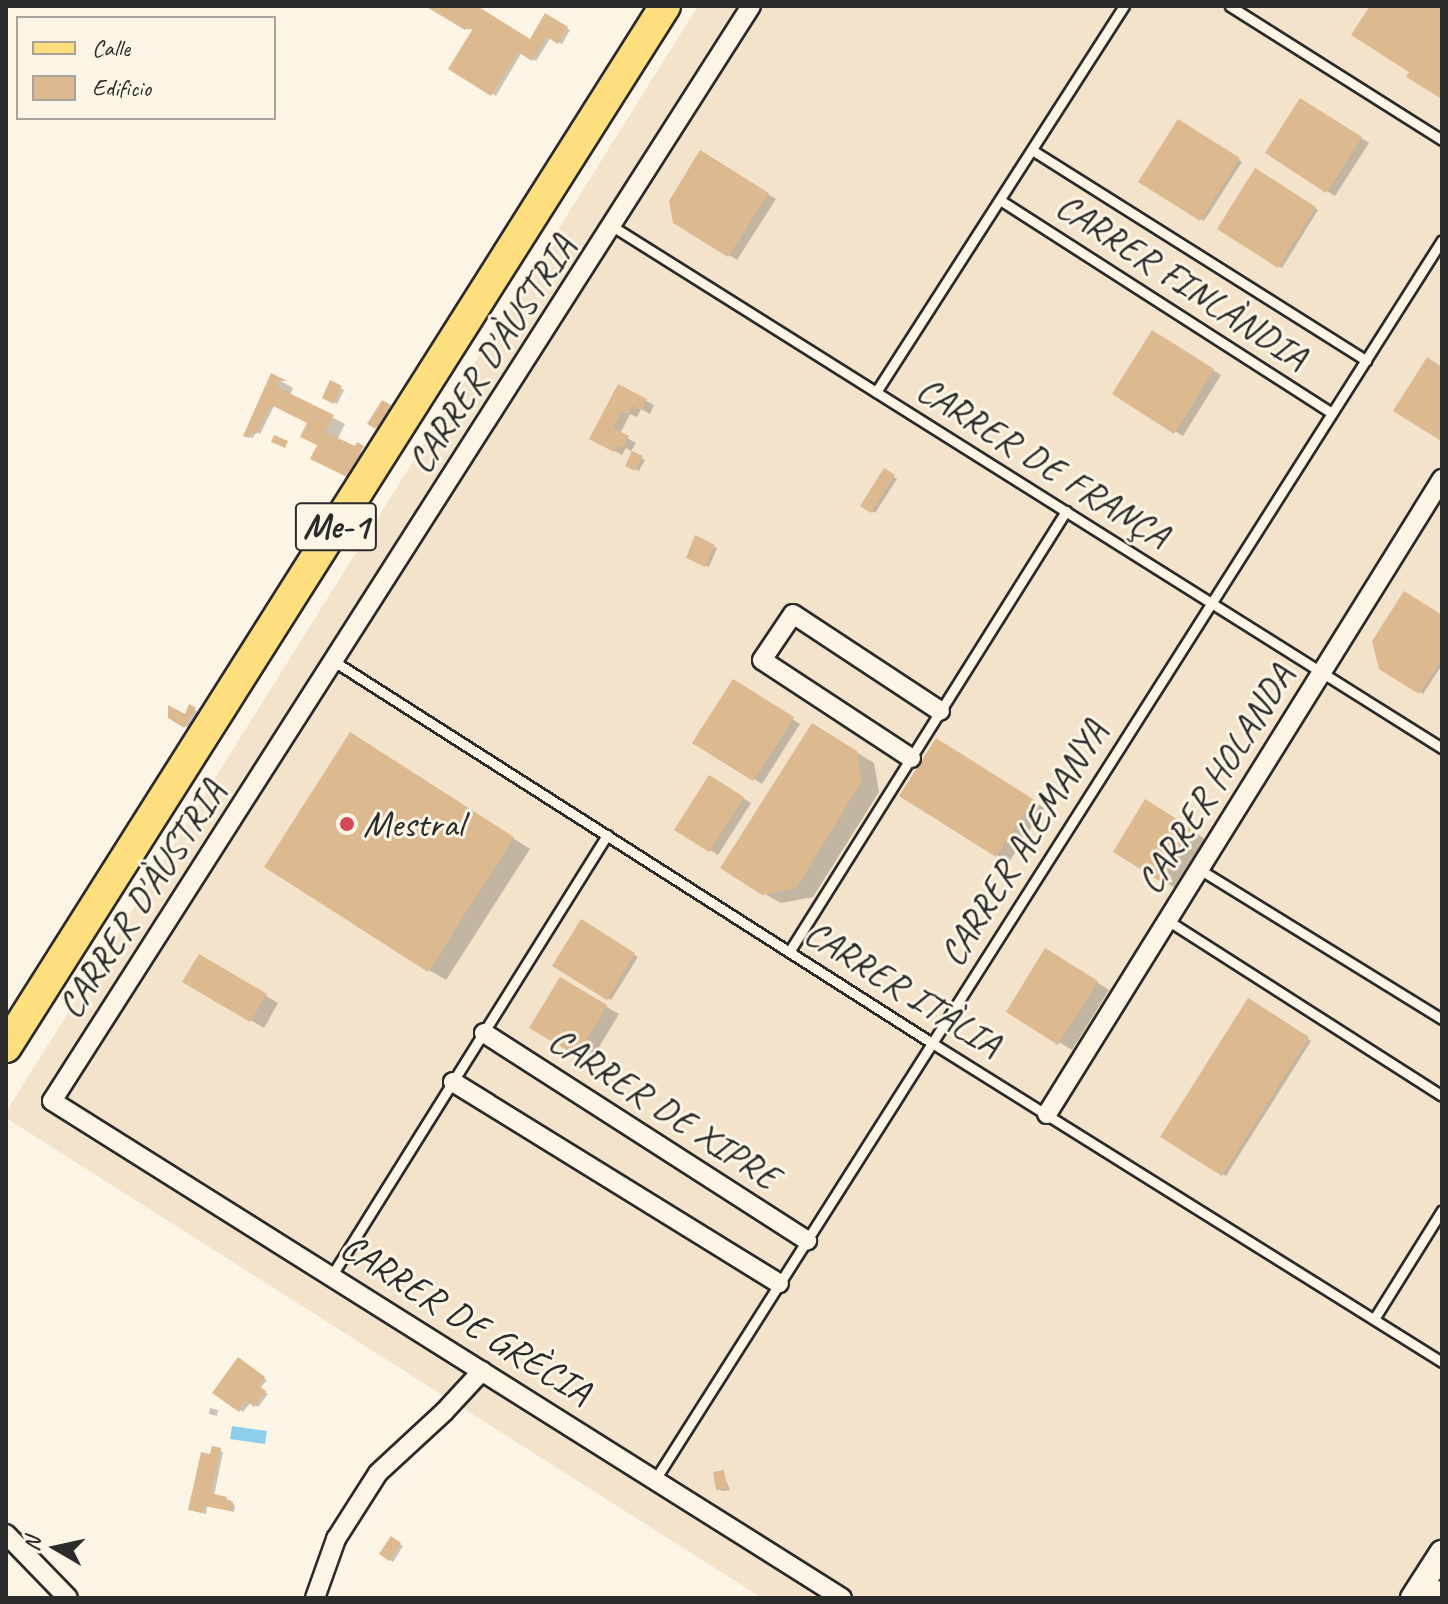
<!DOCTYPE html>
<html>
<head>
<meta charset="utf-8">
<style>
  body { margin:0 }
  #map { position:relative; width:1448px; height:1604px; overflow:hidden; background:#fcf5e5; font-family:Caveat,sans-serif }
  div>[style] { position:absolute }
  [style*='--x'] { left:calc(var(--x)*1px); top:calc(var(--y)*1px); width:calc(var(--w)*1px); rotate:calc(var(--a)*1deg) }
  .built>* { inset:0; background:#f3e3cb }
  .water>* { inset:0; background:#8bcfec }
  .shadow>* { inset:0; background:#0003 }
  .building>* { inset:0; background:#ddb98f }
  .roads { filter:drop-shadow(2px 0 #2b2b2b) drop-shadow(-2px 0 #2b2b2b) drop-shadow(0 2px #2b2b2b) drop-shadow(0 -2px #2b2b2b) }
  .service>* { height:9px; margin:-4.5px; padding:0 4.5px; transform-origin:4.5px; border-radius:4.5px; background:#fcf5e5 }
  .minor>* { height:18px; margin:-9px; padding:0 9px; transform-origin:9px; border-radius:9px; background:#fcf5e5 }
  .tertiary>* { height:24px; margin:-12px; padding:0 12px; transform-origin:12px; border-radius:12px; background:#fcf5e5 }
  .primary>* { height:30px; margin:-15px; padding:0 15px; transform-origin:15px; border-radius:15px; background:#fedf80 }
  .dots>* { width:22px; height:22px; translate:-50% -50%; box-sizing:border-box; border:4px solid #fcf5e5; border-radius:50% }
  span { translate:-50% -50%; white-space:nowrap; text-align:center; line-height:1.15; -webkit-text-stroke:6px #fcf5e5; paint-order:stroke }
  .shield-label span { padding:2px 6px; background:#fcf5e5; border:2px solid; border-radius:6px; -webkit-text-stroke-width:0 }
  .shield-label { font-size:36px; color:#2b2b2b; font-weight:700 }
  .street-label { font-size:38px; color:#2b2b2b }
  .poi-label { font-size:38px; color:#2b2b2b }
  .left { translate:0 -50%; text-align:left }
  .frame { position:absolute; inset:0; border:8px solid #2b2b2b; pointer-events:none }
  .legend { position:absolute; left:16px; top:16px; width:260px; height:104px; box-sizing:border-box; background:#fcf5e5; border:2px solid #a8a49b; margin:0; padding:10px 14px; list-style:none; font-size:24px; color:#2b2b2b }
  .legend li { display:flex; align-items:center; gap:16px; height:40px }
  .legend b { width:40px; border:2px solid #a8a49b }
  .north { position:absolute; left:16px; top:1508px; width:80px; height:80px; -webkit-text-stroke:6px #fcf5e5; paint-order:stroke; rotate:279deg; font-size:22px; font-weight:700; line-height:32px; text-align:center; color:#2b2b2b }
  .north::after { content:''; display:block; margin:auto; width:28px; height:36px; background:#2b2b2b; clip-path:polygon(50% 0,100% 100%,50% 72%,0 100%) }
</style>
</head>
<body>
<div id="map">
  <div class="built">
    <div style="clip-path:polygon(698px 6px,1442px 6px,1442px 1598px,762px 1598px,6px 1118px,6px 1112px)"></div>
  </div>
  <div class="water">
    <div style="clip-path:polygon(232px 1426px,267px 1431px,265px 1444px,230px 1439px)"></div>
  </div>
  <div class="shadow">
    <div style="clip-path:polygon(429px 6px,473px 6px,531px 41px,546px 16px,570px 30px,562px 44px,551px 37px,536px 61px,522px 52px,496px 96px,451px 69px,475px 29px,472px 27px,469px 30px)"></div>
    <div style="clip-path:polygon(1301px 100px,1369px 143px,1335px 196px,1268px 152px)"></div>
    <div style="clip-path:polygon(1179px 122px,1242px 162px,1204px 221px,1141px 182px)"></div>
    <div style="clip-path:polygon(701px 153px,776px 199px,737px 260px,675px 222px)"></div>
    <div style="clip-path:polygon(1256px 171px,1318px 210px,1282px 268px,1220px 228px)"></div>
    <div style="clip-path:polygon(1153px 333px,1221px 375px,1183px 436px,1115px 394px)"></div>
    <div style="clip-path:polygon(1428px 360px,1442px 368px,1442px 439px,1396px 410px)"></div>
    <div style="clip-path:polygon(272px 376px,293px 388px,290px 395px,345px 424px,337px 440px,371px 457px,356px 480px,321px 463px,319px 446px,309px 423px,274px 406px,260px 434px,256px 432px,253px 438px,245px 435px)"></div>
    <div style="clip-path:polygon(331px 383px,344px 390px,337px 404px,324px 397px)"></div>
    <div style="clip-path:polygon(619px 386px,654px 405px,650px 414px,641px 409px,637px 417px,630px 414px,620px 434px,636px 443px,631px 451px,626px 448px,622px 455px,592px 438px)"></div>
    <div style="clip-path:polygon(383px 403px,393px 409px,380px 429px,370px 423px)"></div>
    <div style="clip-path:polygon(633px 454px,645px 460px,639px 471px,627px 465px)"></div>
    <div style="clip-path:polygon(884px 471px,897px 479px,875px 513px,862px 505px)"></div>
    <div style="clip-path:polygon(696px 538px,717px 548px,709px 567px,689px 557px)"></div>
    <div style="clip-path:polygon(1442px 617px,1442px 665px,1423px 694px,1381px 668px)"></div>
    <div style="clip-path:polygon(733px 681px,800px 724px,762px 784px,695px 742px)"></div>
    <div style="clip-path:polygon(190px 707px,198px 712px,188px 728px,170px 717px,185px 716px)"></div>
    <div style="clip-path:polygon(829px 735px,874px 763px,879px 792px,813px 897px,781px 903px,763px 893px)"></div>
    <div style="clip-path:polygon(368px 745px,530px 849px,446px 980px,429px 970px)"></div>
    <div style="clip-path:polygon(949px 748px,1044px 808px,1009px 862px,997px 855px)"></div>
    <div style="clip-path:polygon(709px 778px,751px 803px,718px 855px,677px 829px)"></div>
    <div style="clip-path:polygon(1159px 809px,1205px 839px,1175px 888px,1115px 851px)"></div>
    <div style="clip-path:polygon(582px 922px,638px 957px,611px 1000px,555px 965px)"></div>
    <div style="clip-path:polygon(1046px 950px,1109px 990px,1072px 1050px,1009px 1011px)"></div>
    <div style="clip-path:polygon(200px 957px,278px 1003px,264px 1028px,185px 981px)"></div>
    <div style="clip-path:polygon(560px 980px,619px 1014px,590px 1062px,532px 1027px)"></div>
    <div style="clip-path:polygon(1249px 1001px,1311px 1041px,1226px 1176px,1163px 1137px)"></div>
    <div style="clip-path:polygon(238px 1360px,267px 1380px,260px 1389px,268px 1394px,258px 1407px,251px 1402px,243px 1412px,215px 1392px)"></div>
    <div style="clip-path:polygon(210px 1408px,218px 1410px,217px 1416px,209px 1414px)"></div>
    <div style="clip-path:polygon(220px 1450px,223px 1452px,214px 1496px,230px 1500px,235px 1506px,234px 1512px,207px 1506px,206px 1514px,194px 1511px)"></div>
    <div style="clip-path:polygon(723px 1473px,730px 1490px,722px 1491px,718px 1489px)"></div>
    <div style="clip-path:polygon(391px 1539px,403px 1546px,393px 1562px,381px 1554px)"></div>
  </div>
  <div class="building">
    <div style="clip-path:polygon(425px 6px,477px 6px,530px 39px,545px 13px,568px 27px,558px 44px,547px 37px,532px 61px,518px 52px,491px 96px,448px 69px,472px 30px,468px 27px,465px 30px)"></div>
    <div style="clip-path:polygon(1370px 6px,1442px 6px,1442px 99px,1406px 77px,1409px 72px,1351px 35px)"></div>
    <div style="clip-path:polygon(1300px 98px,1362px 137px,1326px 193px,1265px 153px)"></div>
    <div style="clip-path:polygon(1178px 119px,1240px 158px,1200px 221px,1138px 182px)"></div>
    <div style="clip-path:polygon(700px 150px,769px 193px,728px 257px,673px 223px,669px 201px)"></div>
    <div style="clip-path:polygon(1255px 168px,1316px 207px,1278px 268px,1217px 229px)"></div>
    <div style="clip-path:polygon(1152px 330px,1214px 369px,1174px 434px,1112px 394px)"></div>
    <div style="clip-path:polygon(1427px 357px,1442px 367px,1441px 441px,1393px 411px)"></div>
    <div style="clip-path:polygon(271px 373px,287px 381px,280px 381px,277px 387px,334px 415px,325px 432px,355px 446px,357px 442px,364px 446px,347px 477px,310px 459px,317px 445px,300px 437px,307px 423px,271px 405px,256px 434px,252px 432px,249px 438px,243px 436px)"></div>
    <div style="clip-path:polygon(330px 380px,342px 386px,333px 404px,322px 398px)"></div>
    <div style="clip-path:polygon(618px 384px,647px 399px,641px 411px,633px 406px,628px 414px,622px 411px,613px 428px,629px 436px,623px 448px,617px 445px,614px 452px,589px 439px)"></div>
    <div style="clip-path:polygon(382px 400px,391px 405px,376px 429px,367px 424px)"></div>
    <div style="clip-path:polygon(274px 435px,288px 441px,285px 448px,271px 442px)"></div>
    <div style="clip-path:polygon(632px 451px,643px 456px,635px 471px,625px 466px)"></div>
    <div style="clip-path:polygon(884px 468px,895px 475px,871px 513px,860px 506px)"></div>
    <div style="clip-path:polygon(695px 535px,715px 545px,705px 567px,686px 558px)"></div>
    <div style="clip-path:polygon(1404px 591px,1442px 615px,1442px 658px,1419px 694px,1379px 669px,1372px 641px)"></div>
    <div style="clip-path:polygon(733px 679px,794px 717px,753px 781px,692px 743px)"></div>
    <div style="clip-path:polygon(189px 704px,196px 708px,184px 728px,168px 718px,168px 705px,185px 714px)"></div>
    <div style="clip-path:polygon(812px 723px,857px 751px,862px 781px,796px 888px,762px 895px,720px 868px)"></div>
    <div style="clip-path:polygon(350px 732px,514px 837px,428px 972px,264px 867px)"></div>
    <div style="clip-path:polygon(936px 738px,1033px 799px,996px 857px,899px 796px)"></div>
    <div style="clip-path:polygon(709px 775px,744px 797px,709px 852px,674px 830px)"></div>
    <div style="clip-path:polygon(1145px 799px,1194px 830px,1161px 882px,1113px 852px)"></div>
    <div style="clip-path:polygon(581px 919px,635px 953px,607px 1000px,552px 966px)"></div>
    <div style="clip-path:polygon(1045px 948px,1098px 981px,1058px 1045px,1006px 1012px)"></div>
    <div style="clip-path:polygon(199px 954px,267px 994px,250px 1022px,182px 982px)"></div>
    <div style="clip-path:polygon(560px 977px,607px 1005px,577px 1056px,529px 1028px)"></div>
    <div style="clip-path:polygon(1248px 998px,1309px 1037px,1222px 1176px,1160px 1137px)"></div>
    <div style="clip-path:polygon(238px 1357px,265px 1377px,258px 1386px,266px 1391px,254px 1407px,247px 1401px,239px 1412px,212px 1393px)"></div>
    <div style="clip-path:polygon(212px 1446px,221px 1448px,211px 1493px,227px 1497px,226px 1501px,233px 1502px,231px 1511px,204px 1506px,203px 1513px,188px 1510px,201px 1452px,210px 1454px)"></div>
    <div style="clip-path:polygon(724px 1470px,727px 1489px,716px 1490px,713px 1472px)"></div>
    <div style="clip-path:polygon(391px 1536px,401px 1543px,389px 1561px,379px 1554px)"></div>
  </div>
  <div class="roads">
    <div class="service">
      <div style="--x:1230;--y:6;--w:251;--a:32.3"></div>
      <div style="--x:1032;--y:150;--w:395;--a:32.2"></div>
      <div style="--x:1000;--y:200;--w:394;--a:32.7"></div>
      <div style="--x:612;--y:226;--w:981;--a:32.17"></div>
      <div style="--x:876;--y:392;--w:459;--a:-57.3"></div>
      <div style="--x:335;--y:662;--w:708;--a:32.55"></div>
      <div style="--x:932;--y:1043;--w:602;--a:32.03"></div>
      <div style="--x:1199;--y:869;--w:286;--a:31.7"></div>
      <div style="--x:1167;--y:920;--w:326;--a:32.6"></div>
      <div style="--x:789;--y:952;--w:521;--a:-57.87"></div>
      <div style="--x:332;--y:1275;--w:519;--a:-57.99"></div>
      <div style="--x:1374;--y:1319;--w:128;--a:-58"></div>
      <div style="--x:656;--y:1478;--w:1466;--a:-57.59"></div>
    </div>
    <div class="minor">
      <div style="--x:751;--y:6;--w:1299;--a:122.55"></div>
      <div style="--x:52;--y:1101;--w:933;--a:32.17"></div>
      <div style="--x:911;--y:758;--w:178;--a:-146.7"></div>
      <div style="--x:762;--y:660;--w:55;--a:-56"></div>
      <div style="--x:793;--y:614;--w:176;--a:33.4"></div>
      <div style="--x:484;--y:1033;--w:384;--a:32.7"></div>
      <div style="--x:453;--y:1082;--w:383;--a:31.7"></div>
      <div style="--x:1047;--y:1114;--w:748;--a:-58.12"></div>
      <div style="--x:6;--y:1534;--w:89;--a:45.9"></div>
      <div style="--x:315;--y:1598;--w:63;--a:-70.4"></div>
      <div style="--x:336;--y:1539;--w:78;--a:-57.5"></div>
      <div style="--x:378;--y:1473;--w:90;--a:-42.7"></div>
      <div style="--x:444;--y:1412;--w:56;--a:-47.2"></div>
    </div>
    <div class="tertiary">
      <div style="--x:1413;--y:1598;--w:54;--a:-57.2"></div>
      <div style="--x:1439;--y:1598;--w:6;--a:-59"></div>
    </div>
    <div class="primary">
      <div style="--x:6;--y:1047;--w:1232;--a:-57.66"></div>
    </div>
  </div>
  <div class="dots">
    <div style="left:347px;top:824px;background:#d1495b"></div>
  </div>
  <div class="shield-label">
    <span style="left:336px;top:527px">Me-1</span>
  </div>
  <div class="street-label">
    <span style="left:1182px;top:281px;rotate:33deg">CARRER FINLÀNDIA</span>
    <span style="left:491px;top:354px;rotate:-57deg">CARRER D'ÀUSTRIA</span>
    <span style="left:1043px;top:462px;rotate:32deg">CARRER DE FRANÇA</span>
    <span style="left:1215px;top:779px;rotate:-58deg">CARRER HOLANDA</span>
    <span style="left:1023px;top:843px;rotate:-58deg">CARRER ALEMANYA</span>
    <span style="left:141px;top:899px;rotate:-57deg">CARRER D'ÀUSTRIA</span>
    <span style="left:903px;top:988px;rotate:32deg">CARRER ITÀLIA</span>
    <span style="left:664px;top:1108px;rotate:33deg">CARRER DE XIPRE</span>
    <span style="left:466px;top:1319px;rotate:32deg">CARRER DE GRÈCIA</span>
  </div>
  <div class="poi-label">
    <span class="left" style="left:363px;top:824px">Mestral</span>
  </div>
  <div class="frame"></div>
  <ul class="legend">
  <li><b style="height:10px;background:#fedf80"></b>Calle</li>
  <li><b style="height:22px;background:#ddb98f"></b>Edificio</li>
  </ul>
  <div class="north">N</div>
</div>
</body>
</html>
